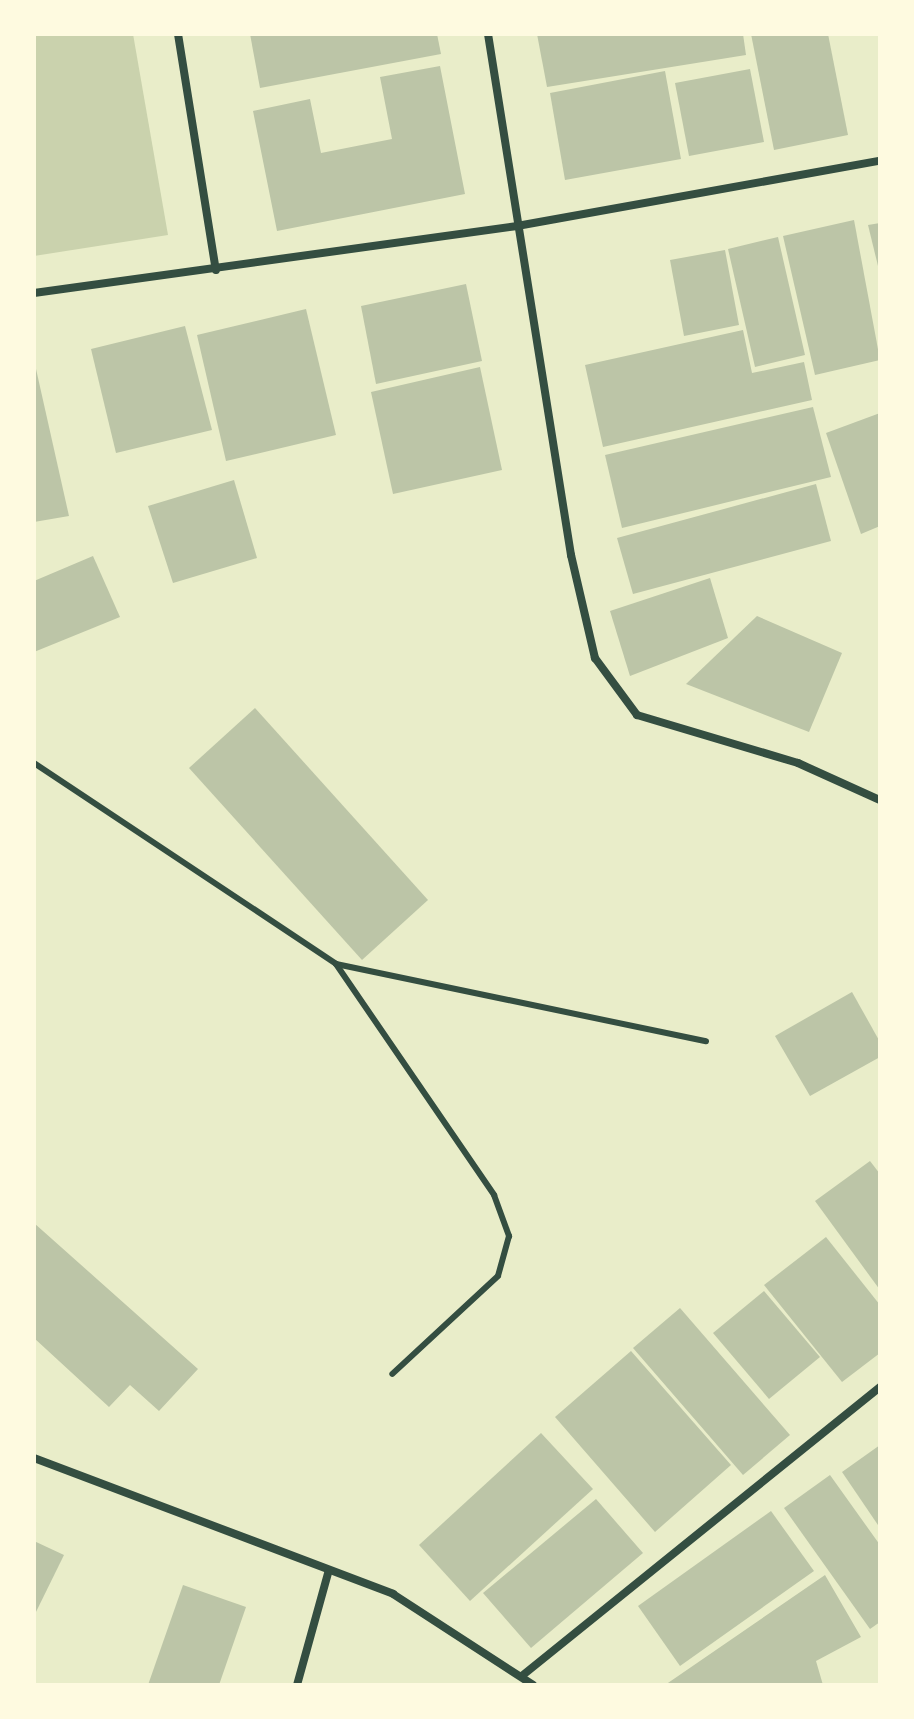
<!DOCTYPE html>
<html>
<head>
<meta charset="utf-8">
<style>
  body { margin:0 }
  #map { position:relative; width:914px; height:1719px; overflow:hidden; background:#e9edc9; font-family:"DejaVu Sans",sans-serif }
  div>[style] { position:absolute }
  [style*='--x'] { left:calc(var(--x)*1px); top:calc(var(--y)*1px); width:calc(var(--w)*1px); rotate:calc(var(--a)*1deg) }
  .green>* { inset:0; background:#cad2ad }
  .building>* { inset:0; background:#bcc5a7 }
  .service>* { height:6px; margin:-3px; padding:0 3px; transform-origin:3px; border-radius:3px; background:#344e41 }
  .minor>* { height:8px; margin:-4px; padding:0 4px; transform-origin:4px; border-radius:4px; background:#344e41 }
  span { translate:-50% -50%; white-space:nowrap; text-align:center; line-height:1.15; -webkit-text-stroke:8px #fefae0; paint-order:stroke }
  .frame { position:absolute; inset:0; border:36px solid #fefae0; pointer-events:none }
</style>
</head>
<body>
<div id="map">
  <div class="green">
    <div style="clip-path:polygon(34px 34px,133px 34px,168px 235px,34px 256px)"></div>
  </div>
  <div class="building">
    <div style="clip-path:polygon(250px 34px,437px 34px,441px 54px,260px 88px)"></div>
    <div style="clip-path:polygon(537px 34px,743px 34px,746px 55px,547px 87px)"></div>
    <div style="clip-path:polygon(751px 34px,828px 34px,848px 135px,774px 150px)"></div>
    <div style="clip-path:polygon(440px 66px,465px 194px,277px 231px,253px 111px,310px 99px,321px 153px,392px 139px,380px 77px)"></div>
    <div style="clip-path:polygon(750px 69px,764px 142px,689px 156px,675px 83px)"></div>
    <div style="clip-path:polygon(665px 71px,681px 159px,565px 180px,550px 93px)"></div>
    <div style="clip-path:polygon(854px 220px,880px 360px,815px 375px,783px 236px)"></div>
    <div style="clip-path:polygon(880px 223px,880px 270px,879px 270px,868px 225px)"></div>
    <div style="clip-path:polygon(778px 237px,805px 355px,755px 367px,728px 249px)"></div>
    <div style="clip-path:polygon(725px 250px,739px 325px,684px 336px,670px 260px)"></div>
    <div style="clip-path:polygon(466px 284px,482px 361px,376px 384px,361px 306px)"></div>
    <div style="clip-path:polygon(306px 309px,336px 435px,226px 461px,197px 335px)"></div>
    <div style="clip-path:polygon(185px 326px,212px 430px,116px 453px,91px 349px)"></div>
    <div style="clip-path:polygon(743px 330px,752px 373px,804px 362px,812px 400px,603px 447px,585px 365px)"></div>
    <div style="clip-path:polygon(34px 360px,69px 516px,34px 522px)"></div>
    <div style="clip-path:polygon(480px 367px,502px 470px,393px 494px,371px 392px)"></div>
    <div style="clip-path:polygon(813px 407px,831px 477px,622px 528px,605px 455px)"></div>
    <div style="clip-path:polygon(880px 413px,880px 526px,861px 534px,826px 433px)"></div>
    <div style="clip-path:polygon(234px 480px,257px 558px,173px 583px,148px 506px)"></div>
    <div style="clip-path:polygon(816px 484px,831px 541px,633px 594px,617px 538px)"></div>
    <div style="clip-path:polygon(93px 556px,120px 617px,34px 652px,34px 581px)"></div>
    <div style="clip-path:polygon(710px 578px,728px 638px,630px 676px,610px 611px)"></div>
    <div style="clip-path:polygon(757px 616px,842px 653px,809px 732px,686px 684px)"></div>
    <div style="clip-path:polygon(255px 708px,428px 900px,362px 960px,189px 768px)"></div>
    <div style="clip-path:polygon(852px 992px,880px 1042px,880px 1057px,810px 1096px,775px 1036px)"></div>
    <div style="clip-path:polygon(870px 1161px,880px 1174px,880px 1290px,815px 1201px)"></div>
    <div style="clip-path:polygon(34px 1223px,198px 1369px,159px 1411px,130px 1385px,109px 1407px,34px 1338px)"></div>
    <div style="clip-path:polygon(826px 1237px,880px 1305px,880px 1353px,842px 1382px,764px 1285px)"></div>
    <div style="clip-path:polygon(764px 1291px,820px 1357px,769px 1399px,713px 1333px)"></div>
    <div style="clip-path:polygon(680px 1308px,790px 1435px,743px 1475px,633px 1348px)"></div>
    <div style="clip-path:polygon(631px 1351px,731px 1465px,655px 1532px,555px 1417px)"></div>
    <div style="clip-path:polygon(541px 1433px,593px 1489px,470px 1601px,419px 1545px)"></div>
    <div style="clip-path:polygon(880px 1445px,880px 1528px,842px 1472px)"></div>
    <div style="clip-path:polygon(830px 1475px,880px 1545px,880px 1622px,870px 1629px,784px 1508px)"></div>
    <div style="clip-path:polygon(596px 1499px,643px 1553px,531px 1648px,483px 1593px)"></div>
    <div style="clip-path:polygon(771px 1511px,814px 1571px,680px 1666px,638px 1606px)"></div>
    <div style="clip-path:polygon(34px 1541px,64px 1555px,34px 1616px)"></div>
    <div style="clip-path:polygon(825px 1575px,861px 1637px,816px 1661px,823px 1685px,665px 1685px)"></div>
    <div style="clip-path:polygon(183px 1585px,246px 1607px,219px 1685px,148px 1685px)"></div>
  </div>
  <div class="service">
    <div style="--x:34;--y:763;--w:363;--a:33.6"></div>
    <div style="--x:336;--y:964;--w:280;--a:55.6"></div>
    <div style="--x:494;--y:1195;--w:44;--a:69.9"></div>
    <div style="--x:509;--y:1236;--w:41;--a:105.4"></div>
    <div style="--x:498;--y:1276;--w:144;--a:137.2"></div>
    <div style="--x:336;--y:964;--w:378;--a:11.8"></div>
  </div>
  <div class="minor">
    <div style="--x:178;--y:34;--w:239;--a:80.9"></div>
    <div style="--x:488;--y:34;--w:528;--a:80.95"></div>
    <div style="--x:571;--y:555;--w:106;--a:76.9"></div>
    <div style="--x:595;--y:658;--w:71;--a:53.6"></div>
    <div style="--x:637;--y:715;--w:168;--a:16.6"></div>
    <div style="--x:798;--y:763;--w:90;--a:24.3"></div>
    <div style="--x:34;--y:293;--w:488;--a:-7.9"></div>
    <div style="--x:517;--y:226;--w:369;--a:-10.2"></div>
    <div style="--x:34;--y:1458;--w:384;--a:20.7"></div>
    <div style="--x:393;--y:1594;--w:167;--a:33"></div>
    <div style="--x:523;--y:1675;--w:459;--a:-38.9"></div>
    <div style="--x:297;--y:1685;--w:116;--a:-74.5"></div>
  </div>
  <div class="frame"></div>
</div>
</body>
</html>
